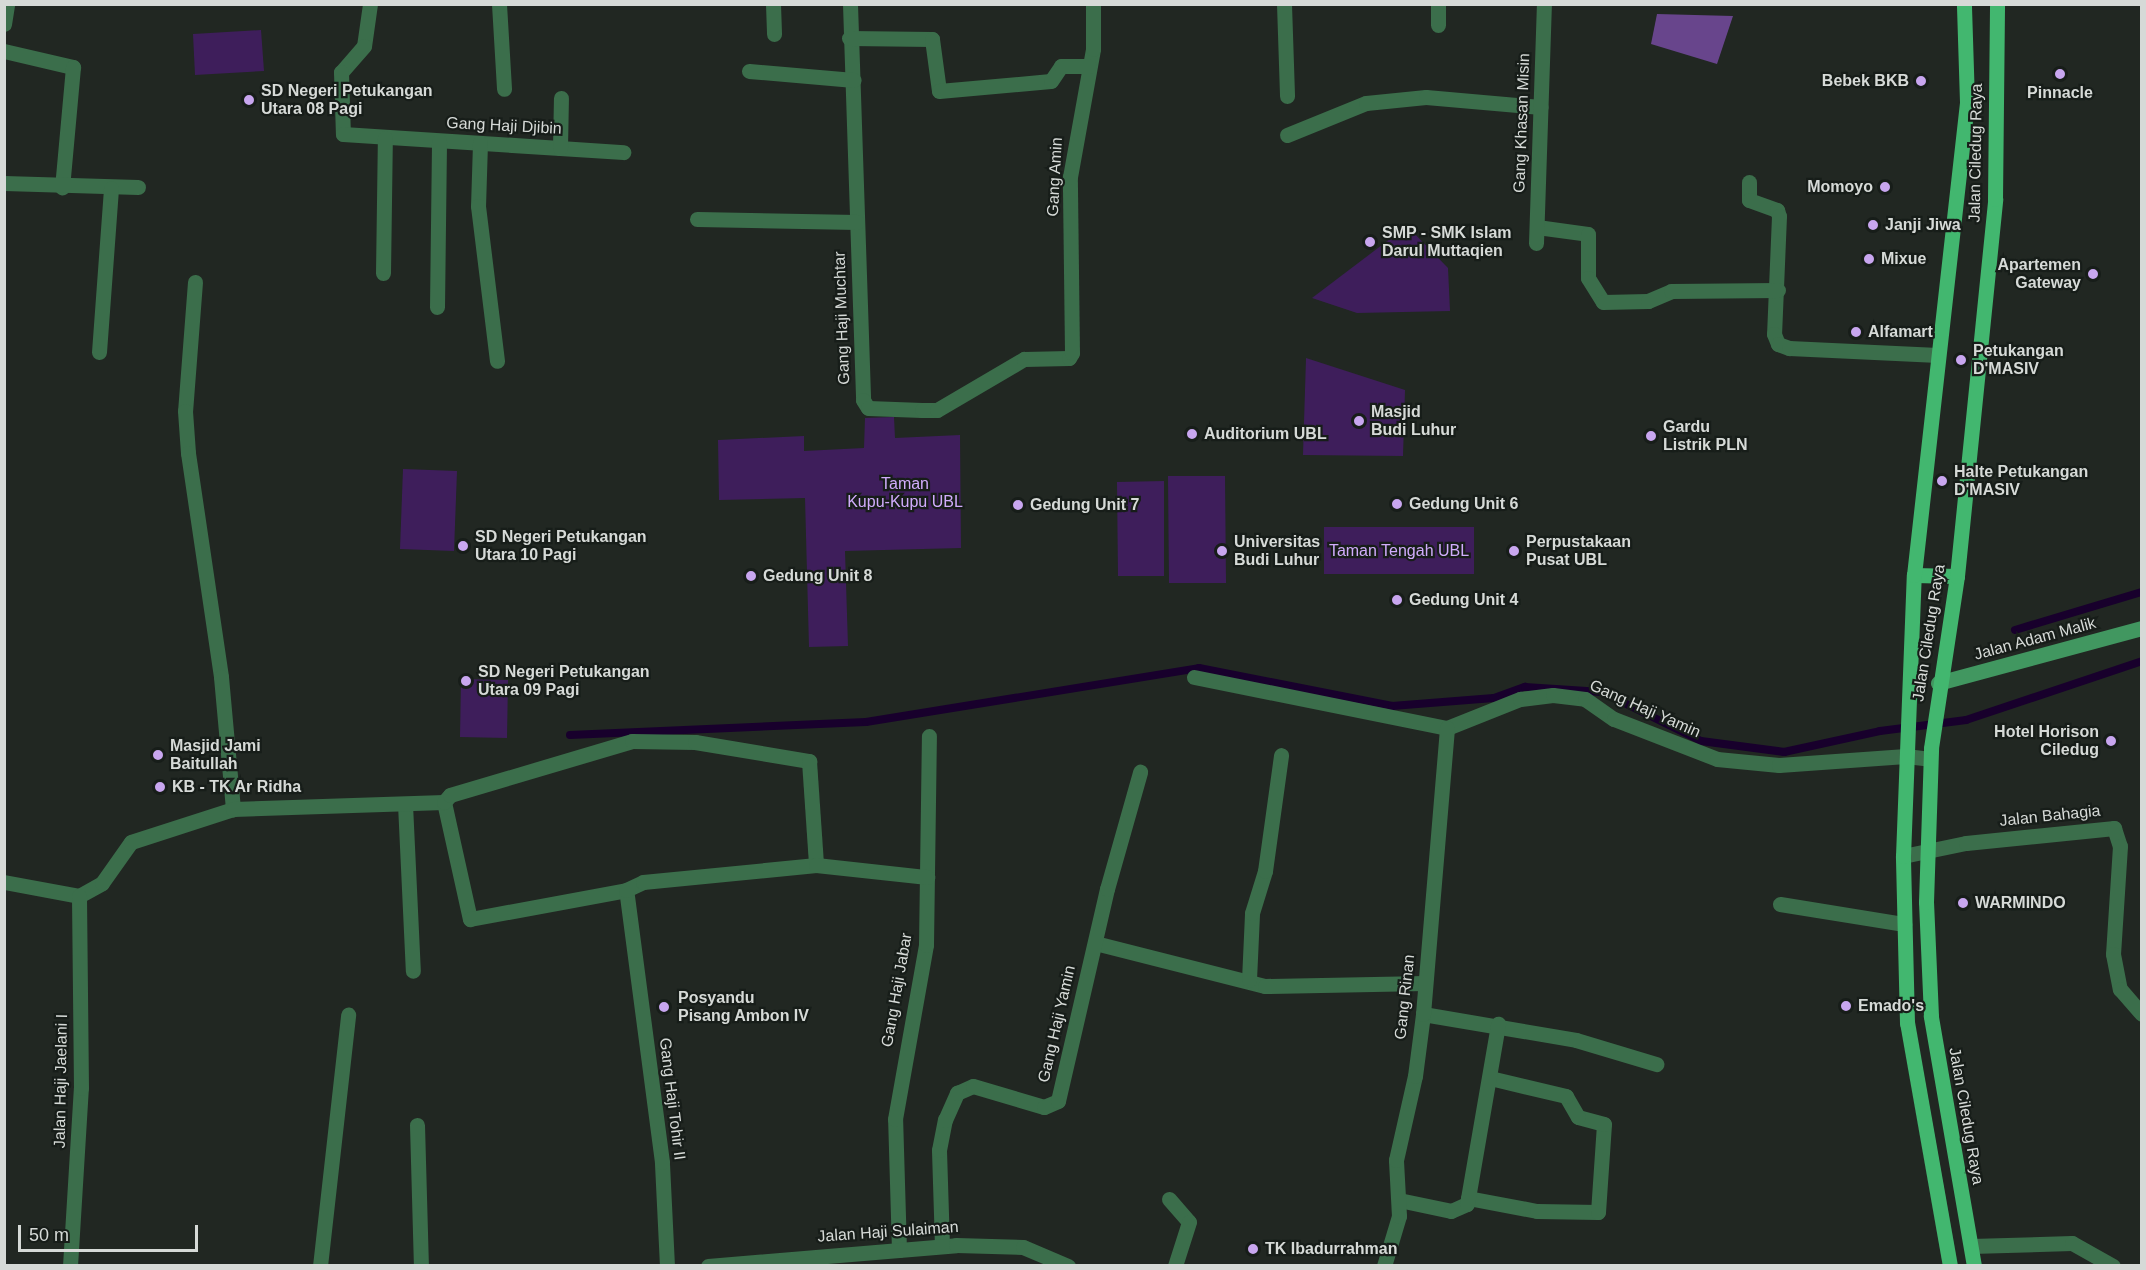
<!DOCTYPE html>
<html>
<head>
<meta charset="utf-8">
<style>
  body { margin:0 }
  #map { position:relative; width:2146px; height:1270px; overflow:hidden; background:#212722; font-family:Arial,sans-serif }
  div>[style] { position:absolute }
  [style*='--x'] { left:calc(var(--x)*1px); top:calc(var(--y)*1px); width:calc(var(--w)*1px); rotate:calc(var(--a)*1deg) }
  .green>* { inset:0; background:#3e1e5b }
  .forest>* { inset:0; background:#68458c }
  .stream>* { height:8px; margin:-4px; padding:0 4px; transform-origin:4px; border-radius:4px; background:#18002c }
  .street>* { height:15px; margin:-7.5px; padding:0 7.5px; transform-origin:7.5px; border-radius:7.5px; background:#3b6e4b }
  .secondary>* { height:15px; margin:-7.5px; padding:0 7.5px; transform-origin:7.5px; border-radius:7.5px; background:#419760 }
  .primary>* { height:15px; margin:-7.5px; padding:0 7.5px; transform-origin:7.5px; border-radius:7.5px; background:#42b76f }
  .dots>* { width:16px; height:16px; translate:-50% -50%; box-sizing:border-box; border:3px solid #171d19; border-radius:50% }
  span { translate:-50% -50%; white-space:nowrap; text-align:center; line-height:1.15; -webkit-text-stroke:4.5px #171d19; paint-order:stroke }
  .poi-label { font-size:16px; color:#d6dad7; font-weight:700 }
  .right { translate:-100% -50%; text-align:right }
  .left { translate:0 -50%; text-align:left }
  .street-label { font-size:16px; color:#d6dad7 }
  .park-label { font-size:16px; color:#d1acfc }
  .frame { position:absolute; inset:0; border:6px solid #d6dad7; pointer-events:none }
  .scale { position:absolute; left:18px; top:1225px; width:180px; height:27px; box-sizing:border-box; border:3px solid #d6dad7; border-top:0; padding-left:8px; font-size:18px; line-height:21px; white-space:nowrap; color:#d6dad7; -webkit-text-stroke:4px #171d19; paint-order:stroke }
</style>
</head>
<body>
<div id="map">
  <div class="green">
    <div style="clip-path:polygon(261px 30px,264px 71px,195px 75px,193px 34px)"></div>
    <div style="clip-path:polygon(1407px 226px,1448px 268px,1450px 311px,1357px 313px,1312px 298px)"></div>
    <div style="clip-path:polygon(1306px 358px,1405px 390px,1403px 456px,1303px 455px)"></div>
    <div style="clip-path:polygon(894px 417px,895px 438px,960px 435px,961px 548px,845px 551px,848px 646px,809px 647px,805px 498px,719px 500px,718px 440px,804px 436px,804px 451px,864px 448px,865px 418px)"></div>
    <div style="clip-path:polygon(403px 469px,457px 471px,454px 551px,400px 549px)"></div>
    <div style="clip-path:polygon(1168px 476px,1225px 476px,1226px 583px,1169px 583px)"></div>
    <div style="clip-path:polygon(1164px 481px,1164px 576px,1118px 576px,1117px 482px)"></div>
    <div style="clip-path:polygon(1324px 527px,1474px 527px,1474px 574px,1324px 574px)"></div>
    <div style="clip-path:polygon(461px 679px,508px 680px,507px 738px,460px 737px)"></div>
  </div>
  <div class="forest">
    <div style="clip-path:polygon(1657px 14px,1733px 16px,1717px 64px,1651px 44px)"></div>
  </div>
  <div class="stream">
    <div style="--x:2015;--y:630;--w:133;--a:-16.7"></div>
    <div style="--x:570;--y:735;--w:296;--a:-2.5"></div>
    <div style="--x:866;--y:722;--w:337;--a:-9.2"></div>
    <div style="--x:1199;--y:668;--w:197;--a:11.1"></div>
    <div style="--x:1392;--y:706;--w:102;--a:-4.5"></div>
    <div style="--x:1494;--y:698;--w:33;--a:-20"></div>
    <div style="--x:1525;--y:687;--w:77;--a:3.7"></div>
    <div style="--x:1602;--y:692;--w:110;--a:26.3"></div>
    <div style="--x:1701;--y:741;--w:84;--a:7.5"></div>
    <div style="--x:1784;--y:752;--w:98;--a:-12.3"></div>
    <div style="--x:1880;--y:731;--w:87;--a:-7.3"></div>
    <div style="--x:1966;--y:720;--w:186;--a:-18.5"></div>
  </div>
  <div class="street">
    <div style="--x:370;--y:4;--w:42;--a:98.1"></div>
    <div style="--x:364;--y:46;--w:35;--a:131"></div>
    <div style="--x:341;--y:72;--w:62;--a:88.2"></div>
    <div style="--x:343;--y:134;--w:281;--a:3.7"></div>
    <div style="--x:499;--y:4;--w:85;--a:86.6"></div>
    <div style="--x:773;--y:4;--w:30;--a:88"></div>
    <div style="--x:850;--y:4;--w:396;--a:88.1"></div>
    <div style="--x:863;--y:400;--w:9;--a:58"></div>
    <div style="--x:868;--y:408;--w:54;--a:2.1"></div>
    <div style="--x:922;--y:410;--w:15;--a:0"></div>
    <div style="--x:937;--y:410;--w:101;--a:-30.4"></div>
    <div style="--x:1024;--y:359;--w:45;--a:-1.3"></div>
    <div style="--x:1069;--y:358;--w:6;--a:-59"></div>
    <div style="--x:1072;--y:353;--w:176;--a:-90.7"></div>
    <div style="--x:1070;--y:177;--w:130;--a:-79.8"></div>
    <div style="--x:1093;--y:49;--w:45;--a:-90"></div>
    <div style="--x:1284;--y:4;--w:92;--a:88.1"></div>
    <div style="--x:1438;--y:4;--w:21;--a:90"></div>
    <div style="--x:4;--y:24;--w:20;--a:-81"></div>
    <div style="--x:849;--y:38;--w:83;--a:0.7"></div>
    <div style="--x:932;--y:39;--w:52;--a:82.3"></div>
    <div style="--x:939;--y:91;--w:112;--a:-5.1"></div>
    <div style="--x:1051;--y:81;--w:18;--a:-56"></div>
    <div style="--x:1061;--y:66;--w:28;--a:0"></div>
    <div style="--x:4;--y:51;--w:71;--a:13.1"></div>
    <div style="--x:73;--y:67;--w:121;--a:95.2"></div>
    <div style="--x:749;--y:71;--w:105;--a:4.9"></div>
    <div style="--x:1287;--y:135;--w:85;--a:-22.1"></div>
    <div style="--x:1366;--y:103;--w:60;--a:-5.7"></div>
    <div style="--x:1426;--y:97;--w:115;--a:5"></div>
    <div style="--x:480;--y:143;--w:63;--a:91.8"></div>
    <div style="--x:478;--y:206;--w:156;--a:83"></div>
    <div style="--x:560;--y:148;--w:50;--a:-88.9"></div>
    <div style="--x:1749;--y:182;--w:18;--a:90"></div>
    <div style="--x:1749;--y:200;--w:30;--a:20"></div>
    <div style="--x:1777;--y:210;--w:6;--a:72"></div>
    <div style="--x:1779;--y:216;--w:118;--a:92.4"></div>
    <div style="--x:1774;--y:334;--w:11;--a:68"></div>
    <div style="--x:1778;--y:344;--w:12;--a:20"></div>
    <div style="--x:1789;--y:348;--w:149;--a:2.7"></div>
    <div style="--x:4;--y:183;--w:134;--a:1.7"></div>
    <div style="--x:697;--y:219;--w:160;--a:1.1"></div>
    <div style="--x:1537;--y:227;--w:51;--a:7.8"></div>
    <div style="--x:1588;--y:234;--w:44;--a:90"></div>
    <div style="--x:1588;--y:278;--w:28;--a:58"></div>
    <div style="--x:1603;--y:302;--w:45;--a:-1.3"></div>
    <div style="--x:1648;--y:301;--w:25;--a:-23"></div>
    <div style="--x:1671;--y:291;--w:107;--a:-0.5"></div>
    <div style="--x:1536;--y:243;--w:239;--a:-88.1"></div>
    <div style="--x:383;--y:273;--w:135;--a:-89.2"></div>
    <div style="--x:195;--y:282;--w:129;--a:94.4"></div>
    <div style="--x:185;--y:411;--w:42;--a:85.9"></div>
    <div style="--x:188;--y:453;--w:226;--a:81.6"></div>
    <div style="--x:221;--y:677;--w:133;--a:84.8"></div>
    <div style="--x:437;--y:307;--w:166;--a:-89.3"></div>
    <div style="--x:99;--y:352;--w:164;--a:-85.8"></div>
    <div style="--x:1194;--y:677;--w:258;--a:11.4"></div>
    <div style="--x:1447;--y:728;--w:79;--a:-21.7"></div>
    <div style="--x:1520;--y:699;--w:33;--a:-7"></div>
    <div style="--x:1553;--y:695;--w:32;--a:7"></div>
    <div style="--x:1585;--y:699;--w:35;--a:35"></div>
    <div style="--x:1614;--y:719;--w:110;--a:21.2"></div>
    <div style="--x:1717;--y:759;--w:62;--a:5.5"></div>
    <div style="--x:1779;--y:765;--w:127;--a:-4.1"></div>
    <div style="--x:1906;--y:756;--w:24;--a:7"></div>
    <div style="--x:444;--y:802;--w:120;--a:77.5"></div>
    <div style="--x:470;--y:919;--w:159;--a:-10.5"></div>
    <div style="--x:405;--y:804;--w:167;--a:87.3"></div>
    <div style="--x:1903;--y:856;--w:64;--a:-11.7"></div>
    <div style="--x:1966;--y:843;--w:149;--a:-5.8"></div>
    <div style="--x:2114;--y:828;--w:19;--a:72"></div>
    <div style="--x:2120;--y:846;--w:108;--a:93.7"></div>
    <div style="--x:2113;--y:954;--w:36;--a:79"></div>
    <div style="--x:2120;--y:989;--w:33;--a:49"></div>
    <div style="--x:4;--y:882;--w:76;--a:10.6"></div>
    <div style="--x:79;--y:896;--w:26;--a:-29"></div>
    <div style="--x:102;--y:883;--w:50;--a:-54.7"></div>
    <div style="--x:131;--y:842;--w:107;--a:-17.9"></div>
    <div style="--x:233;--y:809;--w:211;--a:-1.9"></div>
    <div style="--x:444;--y:802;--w:9;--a:-49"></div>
    <div style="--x:450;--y:795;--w:190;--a:-16.5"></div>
    <div style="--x:632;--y:741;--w:63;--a:0.9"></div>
    <div style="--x:695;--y:742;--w:116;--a:9.5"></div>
    <div style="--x:809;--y:761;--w:104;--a:86.1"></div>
    <div style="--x:1780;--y:904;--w:126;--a:9.2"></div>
    <div style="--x:1095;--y:943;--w:175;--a:14.2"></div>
    <div style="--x:1265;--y:986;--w:160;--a:-1.1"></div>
    <div style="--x:1249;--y:980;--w:67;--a:-87.4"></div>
    <div style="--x:1252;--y:913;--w:44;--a:-72.8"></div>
    <div style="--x:1265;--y:871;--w:117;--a:-82.1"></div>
    <div style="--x:1423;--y:1014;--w:155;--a:9.6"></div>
    <div style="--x:1576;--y:1040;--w:84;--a:16.7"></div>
    <div style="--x:417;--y:1125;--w:141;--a:88.4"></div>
    <div style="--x:1468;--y:1198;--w:70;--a:10.7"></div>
    <div style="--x:1537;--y:1211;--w:61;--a:0.9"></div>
    <div style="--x:1598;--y:1212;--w:88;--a:-86.1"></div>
    <div style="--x:1604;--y:1124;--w:27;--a:-165"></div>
    <div style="--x:1578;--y:1117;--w:24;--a:-120"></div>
    <div style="--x:1566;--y:1096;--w:78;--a:-166.7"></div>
    <div style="--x:1169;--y:1199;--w:30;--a:49"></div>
    <div style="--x:1189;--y:1222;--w:46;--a:107.7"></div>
    <div style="--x:1399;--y:1200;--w:53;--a:11.9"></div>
    <div style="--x:1451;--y:1211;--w:17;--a:-24"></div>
    <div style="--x:1467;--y:1204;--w:183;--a:-80.2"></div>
    <div style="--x:942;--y:1246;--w:96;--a:-91.8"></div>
    <div style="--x:939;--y:1150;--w:31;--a:-79"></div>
    <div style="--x:945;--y:1120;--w:30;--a:-66"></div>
    <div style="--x:957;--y:1093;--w:17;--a:-24"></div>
    <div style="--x:973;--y:1086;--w:74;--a:16.5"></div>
    <div style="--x:1044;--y:1107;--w:15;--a:-23"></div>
    <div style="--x:1058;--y:1101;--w:218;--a:-77"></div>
    <div style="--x:1107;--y:889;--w:122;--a:-74.2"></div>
    <div style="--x:1971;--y:1246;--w:101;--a:-1.7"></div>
    <div style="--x:2072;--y:1243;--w:47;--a:29.3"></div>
    <div style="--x:899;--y:1250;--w:131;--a:-91.7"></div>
    <div style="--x:895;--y:1119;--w:177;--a:-79.9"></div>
    <div style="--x:926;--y:945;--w:209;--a:-89.2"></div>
    <div style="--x:70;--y:1266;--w:178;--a:-86.5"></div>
    <div style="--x:81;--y:1088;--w:192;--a:-90.6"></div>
    <div style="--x:320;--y:1266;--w:253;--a:-83.6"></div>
    <div style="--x:667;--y:1266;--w:104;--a:-92.8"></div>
    <div style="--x:662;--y:1162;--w:274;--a:-97.5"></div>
    <div style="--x:626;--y:890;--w:19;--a:-25"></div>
    <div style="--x:643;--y:882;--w:174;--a:-5.6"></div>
    <div style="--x:816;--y:865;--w:112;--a:6.2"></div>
    <div style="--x:708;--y:1266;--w:249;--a:-4.8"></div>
    <div style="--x:956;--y:1245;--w:67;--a:1.7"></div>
    <div style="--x:1023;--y:1247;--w:49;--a:22.9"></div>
    <div style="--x:1384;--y:1266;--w:52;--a:-73.3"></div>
    <div style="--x:1399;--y:1216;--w:56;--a:-93.1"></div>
    <div style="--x:1396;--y:1160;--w:86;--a:-77.3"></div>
    <div style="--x:1415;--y:1076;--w:63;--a:-82.6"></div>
    <div style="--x:1423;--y:1014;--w:287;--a:-85.2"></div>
  </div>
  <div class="secondary">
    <div style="--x:1938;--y:683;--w:211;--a:-15.1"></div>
  </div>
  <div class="primary">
    <div style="--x:1914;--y:575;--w:43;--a:1.3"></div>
    <div style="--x:1950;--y:1266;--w:247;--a:-100"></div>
    <div style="--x:1907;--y:1023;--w:167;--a:-91.4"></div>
    <div style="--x:1903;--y:856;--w:281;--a:-87.8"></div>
    <div style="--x:1914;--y:575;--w:476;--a:-83.6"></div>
    <div style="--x:1967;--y:102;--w:98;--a:-91.8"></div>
    <div style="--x:1974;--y:1266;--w:254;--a:-99.8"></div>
    <div style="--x:1931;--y:1016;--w:114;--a:-92.5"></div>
    <div style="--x:1926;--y:902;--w:154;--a:-88.1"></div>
    <div style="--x:1931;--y:748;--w:174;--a:-81.4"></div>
    <div style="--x:1957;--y:576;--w:379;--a:-84.2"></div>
    <div style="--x:1995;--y:199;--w:195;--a:-89.4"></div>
  </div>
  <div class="dots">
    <div style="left:2060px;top:74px;background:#c8a6ef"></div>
    <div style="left:1921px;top:81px;background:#c8a6ef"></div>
    <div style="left:249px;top:100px;background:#c8a6ef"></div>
    <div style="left:1885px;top:187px;background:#c8a6ef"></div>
    <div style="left:1873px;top:225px;background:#c8a6ef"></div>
    <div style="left:1370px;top:242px;background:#c8a6ef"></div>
    <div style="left:1869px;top:259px;background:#c8a6ef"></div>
    <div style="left:2093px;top:274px;background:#c8a6ef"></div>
    <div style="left:1856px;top:332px;background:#c8a6ef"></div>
    <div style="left:1961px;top:360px;background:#c8a6ef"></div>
    <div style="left:1359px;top:421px;background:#c8a6ef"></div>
    <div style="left:1192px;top:434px;background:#c8a6ef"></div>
    <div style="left:1651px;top:436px;background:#c8a6ef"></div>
    <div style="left:1942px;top:481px;background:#c8a6ef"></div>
    <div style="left:1397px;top:504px;background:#c8a6ef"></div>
    <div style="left:1018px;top:505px;background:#c8a6ef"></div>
    <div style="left:463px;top:546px;background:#c8a6ef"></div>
    <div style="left:1222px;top:551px;background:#c8a6ef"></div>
    <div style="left:1514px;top:551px;background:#c8a6ef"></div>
    <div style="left:751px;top:576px;background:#c8a6ef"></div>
    <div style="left:1397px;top:600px;background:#c8a6ef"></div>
    <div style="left:466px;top:681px;background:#c8a6ef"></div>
    <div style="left:2111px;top:741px;background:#c8a6ef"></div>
    <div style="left:158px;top:755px;background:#c8a6ef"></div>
    <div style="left:160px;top:787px;background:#c8a6ef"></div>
    <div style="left:1963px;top:903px;background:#c8a6ef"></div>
    <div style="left:1846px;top:1006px;background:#c8a6ef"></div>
    <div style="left:664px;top:1007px;background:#c8a6ef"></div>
    <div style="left:1253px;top:1249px;background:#c8a6ef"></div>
  </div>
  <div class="poi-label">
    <span class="right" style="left:1909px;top:81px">Bebek BKB</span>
    <span class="left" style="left:261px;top:100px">SD Negeri Petukangan<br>Utara 08 Pagi</span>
    <span style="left:2060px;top:93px">Pinnacle</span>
    <span class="right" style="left:1873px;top:187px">Momoyo</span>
    <span class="left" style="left:1885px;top:225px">Janji Jiwa</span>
    <span class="left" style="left:1382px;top:242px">SMP - SMK Islam<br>Darul Muttaqien</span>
    <span class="left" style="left:1881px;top:259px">Mixue</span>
    <span class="right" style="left:2081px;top:274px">Apartemen<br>Gateway</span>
    <span class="left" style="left:1868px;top:332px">Alfamart</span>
    <span class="left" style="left:1973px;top:360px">Petukangan<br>D'MASIV</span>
    <span class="left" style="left:1371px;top:421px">Masjid<br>Budi Luhur</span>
    <span class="left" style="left:1663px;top:436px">Gardu<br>Listrik PLN</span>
    <span class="left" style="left:1204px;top:434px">Auditorium UBL</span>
    <span class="left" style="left:1954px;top:481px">Halte Petukangan<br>D'MASIV</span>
    <span class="left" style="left:1409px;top:504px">Gedung Unit 6</span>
    <span class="left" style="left:1030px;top:505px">Gedung Unit 7</span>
    <span class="left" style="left:475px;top:546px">SD Negeri Petukangan<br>Utara 10 Pagi</span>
    <span class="left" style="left:1234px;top:551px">Universitas<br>Budi Luhur</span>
    <span class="left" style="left:1526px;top:551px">Perpustakaan<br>Pusat UBL</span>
    <span class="left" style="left:763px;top:576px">Gedung Unit 8</span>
    <span class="left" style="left:1409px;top:600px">Gedung Unit 4</span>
    <span class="left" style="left:478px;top:681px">SD Negeri Petukangan<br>Utara 09 Pagi</span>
    <span class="right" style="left:2099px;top:741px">Hotel Horison<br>Ciledug</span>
    <span class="left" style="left:170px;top:755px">Masjid Jami<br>Baitullah</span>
    <span class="left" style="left:172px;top:787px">KB - TK Ar Ridha</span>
    <span class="left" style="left:1975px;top:903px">WARMINDO</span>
    <span class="left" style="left:678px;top:1007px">Posyandu<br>Pisang Ambon IV</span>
    <span class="left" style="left:1858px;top:1006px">Emado's</span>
    <span class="left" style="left:1265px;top:1249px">TK Ibadurrahman</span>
  </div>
  <div class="street-label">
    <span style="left:1522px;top:123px;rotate:-88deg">Gang Khasan Misin</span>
    <span style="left:504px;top:126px;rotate:3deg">Gang Haji Djibin</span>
    <span style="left:1976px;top:153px;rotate:-89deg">Jalan Ciledug Raya</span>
    <span style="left:1055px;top:177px;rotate:-87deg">Gang Amin</span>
    <span style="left:842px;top:318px;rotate:-92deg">Gang Haji Muchtar</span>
    <span style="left:1929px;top:633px;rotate:-81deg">Jalan Ciledug Raya</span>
    <span style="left:2035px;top:639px;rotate:-15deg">Jalan Adam Malik</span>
    <span style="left:1645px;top:709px;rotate:24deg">Gang Haji Yamin</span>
    <span style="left:2050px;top:816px;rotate:-6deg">Jalan Bahagia</span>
    <span style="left:897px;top:990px;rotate:-80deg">Gang Haji Jabar</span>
    <span style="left:1405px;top:997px;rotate:-84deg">Gang Rinan</span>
    <span style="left:1057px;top:1024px;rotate:-77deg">Gang Haji Yamin</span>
    <span style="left:61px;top:1081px;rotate:-89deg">Jalan Haji Jaelani I</span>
    <span style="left:672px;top:1099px;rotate:83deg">Gang Haji Tohir II</span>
    <span style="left:1966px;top:1116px;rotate:80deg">Jalan Ciledug Raya</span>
    <span style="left:888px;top:1232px;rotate:-4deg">Jalan Haji Sulaiman</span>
  </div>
  <div class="park-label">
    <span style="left:905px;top:493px">Taman<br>Kupu-Kupu UBL</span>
    <span style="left:1399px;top:551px">Taman Tengah UBL</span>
  </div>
  <div class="frame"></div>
  <div class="scale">50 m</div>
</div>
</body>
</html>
